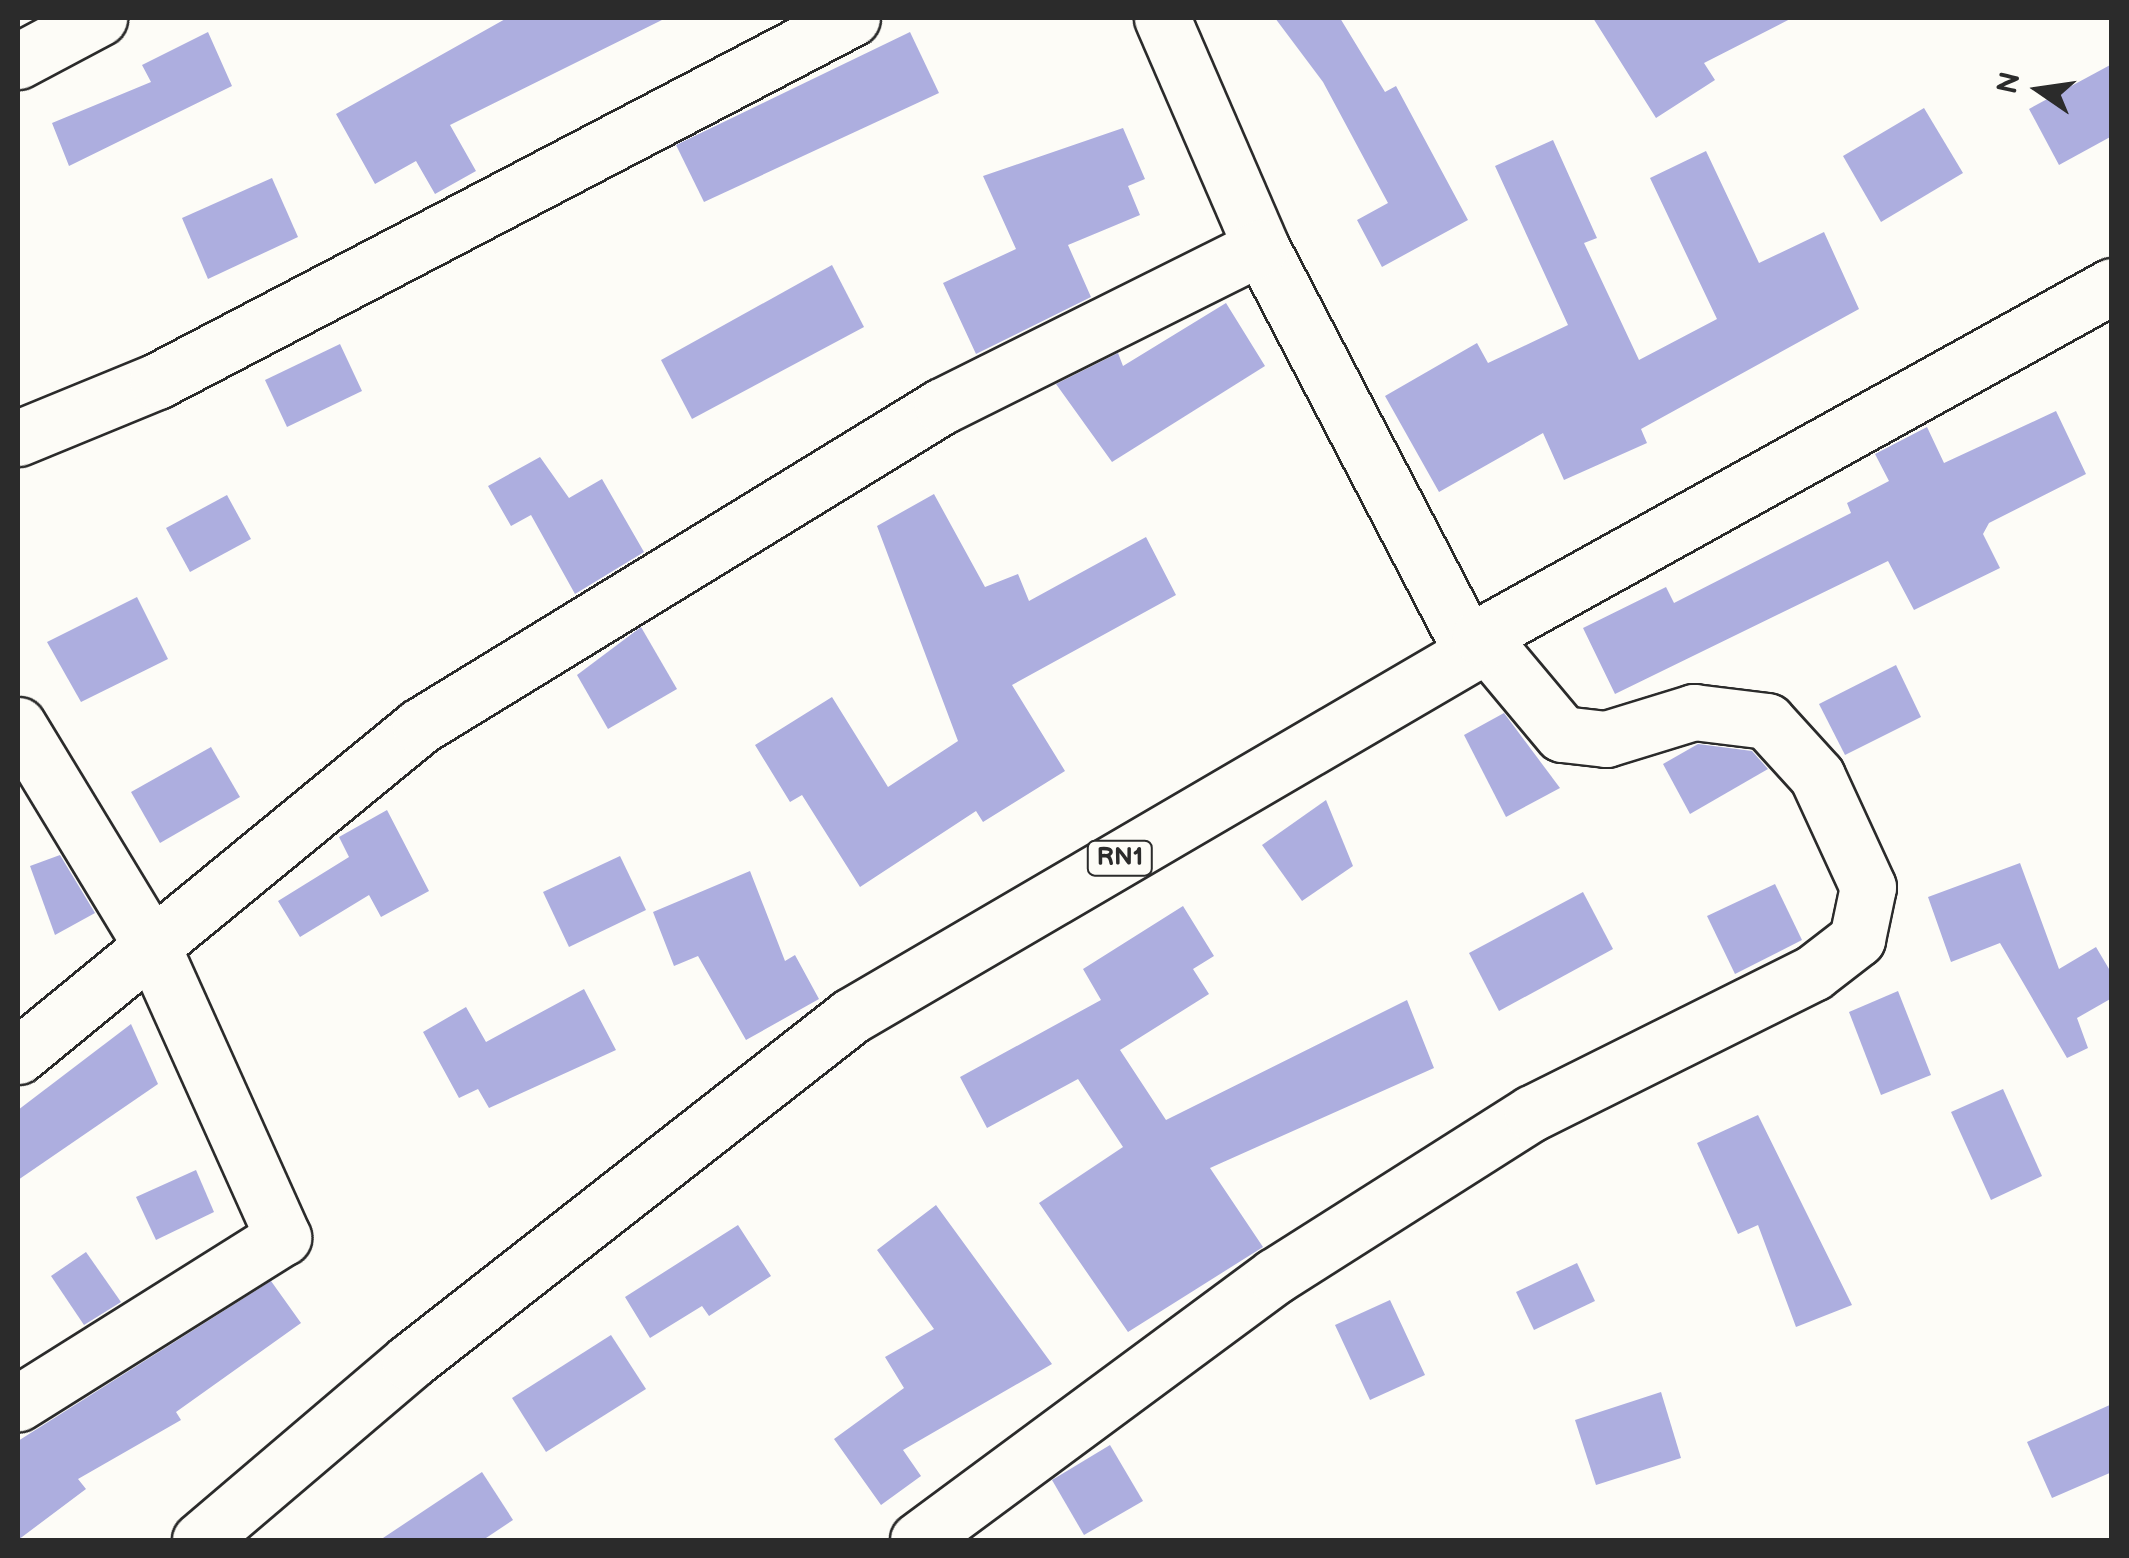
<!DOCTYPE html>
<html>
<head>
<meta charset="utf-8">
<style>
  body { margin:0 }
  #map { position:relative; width:2129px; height:1558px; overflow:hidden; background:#fdfcf7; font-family:"Balsamiq Sans",sans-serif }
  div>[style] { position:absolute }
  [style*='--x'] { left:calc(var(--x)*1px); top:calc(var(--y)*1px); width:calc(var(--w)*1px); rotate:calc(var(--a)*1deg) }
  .building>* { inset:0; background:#adaedf }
  .roads { filter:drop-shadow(2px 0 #2b2b2b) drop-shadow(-2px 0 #2b2b2b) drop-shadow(0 2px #2b2b2b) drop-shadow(0 -2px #2b2b2b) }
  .minor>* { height:55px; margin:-27.5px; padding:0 27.5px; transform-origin:27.5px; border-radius:27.5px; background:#fdfcf7 }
  .highway>* { height:55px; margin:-27.5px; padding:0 27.5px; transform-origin:27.5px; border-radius:27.5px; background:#fdfcf7 }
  span { translate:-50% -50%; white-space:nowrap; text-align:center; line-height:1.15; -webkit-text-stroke:8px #fdfcf7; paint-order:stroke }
  .shield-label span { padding:2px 8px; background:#fdfcf7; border:2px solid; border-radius:8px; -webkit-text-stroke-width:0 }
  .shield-label { font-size:25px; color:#2b2b2b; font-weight:700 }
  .frame { position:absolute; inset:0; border:20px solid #2b2b2b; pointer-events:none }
  .north { position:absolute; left:1989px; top:40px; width:100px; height:100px; -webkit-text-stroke:8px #fdfcf7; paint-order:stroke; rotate:283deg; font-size:28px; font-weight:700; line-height:40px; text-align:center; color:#2b2b2b }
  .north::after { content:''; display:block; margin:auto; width:35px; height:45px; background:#2b2b2b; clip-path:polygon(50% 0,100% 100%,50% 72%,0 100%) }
</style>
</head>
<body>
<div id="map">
  <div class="building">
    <div style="clip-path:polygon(507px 18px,666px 18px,450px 125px,476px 171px,435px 194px,416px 161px,375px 184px,336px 114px)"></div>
    <div style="clip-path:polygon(1275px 18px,1340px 18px,1385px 92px,1396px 86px,1468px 220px,1382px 267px,1357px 220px,1388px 203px,1323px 82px)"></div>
    <div style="clip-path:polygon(1593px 18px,1792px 18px,1704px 63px,1715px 80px,1656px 118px)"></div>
    <div style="clip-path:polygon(208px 32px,232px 86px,69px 166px,52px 123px,151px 82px,142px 65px)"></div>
    <div style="clip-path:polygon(910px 32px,939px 93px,704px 202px,676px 145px)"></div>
    <div style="clip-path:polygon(2112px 64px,2112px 136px,2059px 165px,2029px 109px)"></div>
    <div style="clip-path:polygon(1924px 108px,1963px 173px,1881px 222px,1843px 156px)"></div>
    <div style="clip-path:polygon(1123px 128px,1145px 179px,1128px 186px,1140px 215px,1068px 245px,1091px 297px,976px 354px,943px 283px,1016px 249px,983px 176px)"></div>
    <div style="clip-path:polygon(1553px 140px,1597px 238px,1584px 243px,1639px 360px,1717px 319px,1650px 178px,1706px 151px,1759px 263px,1824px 232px,1859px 309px,1641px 429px,1647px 443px,1564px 480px,1543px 433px,1439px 492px,1385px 396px,1477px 343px,1488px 363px,1568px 325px,1495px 166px)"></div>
    <div style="clip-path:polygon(272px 178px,298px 237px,208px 279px,182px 218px)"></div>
    <div style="clip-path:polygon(832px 265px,864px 327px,692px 419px,661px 360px)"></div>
    <div style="clip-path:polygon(1226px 303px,1265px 366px,1112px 462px,1056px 384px,1118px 353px,1123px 366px)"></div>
    <div style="clip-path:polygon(340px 344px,362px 391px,287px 427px,265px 380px)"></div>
    <div style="clip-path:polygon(2056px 411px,2086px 474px,1989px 523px,1983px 534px,2000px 568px,1914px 610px,1888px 561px,1615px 694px,1583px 628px,1666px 587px,1674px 603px,1851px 513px,1847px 503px,1889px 481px,1875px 454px,1927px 427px,1944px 463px)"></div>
    <div style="clip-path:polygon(540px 457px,569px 498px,602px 479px,644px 552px,575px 594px,531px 515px,511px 526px,488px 486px)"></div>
    <div style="clip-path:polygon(934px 494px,985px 587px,1018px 574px,1029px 601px,1146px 537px,1176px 595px,1012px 685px,1065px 771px,983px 822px,976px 811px,860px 887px,802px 795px,790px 802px,755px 745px,832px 697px,888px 787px,958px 741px,877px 526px)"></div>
    <div style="clip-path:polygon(227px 495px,251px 539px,190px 572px,166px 528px)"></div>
    <div style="clip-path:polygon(137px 597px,168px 659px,81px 702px,47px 642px)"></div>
    <div style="clip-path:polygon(641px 627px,677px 689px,608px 729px,577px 675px)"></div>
    <div style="clip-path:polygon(1896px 665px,1921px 717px,1845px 755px,1819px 704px)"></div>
    <div style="clip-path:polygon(1504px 713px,1560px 788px,1506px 817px,1464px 735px)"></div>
    <div style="clip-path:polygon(1698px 744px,1752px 751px,1768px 769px,1690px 814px,1663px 764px)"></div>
    <div style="clip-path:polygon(211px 747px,240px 797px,160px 843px,131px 792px)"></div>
    <div style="clip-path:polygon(1326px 800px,1353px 866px,1302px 901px,1262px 845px)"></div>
    <div style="clip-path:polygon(387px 810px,429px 891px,381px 917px,369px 895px,300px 937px,278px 901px,349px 857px,339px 837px)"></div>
    <div style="clip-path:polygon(60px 855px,95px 913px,55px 935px,30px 866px)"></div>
    <div style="clip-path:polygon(620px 856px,646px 910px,569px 947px,543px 892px)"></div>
    <div style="clip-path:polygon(2020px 863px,2059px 969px,2096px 947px,2112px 974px,2112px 998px,2077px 1018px,2088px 1048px,2067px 1058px,2000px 943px,1951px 962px,1928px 897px)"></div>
    <div style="clip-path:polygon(750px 871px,785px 961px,795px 955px,819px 999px,746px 1040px,698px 956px,674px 966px,653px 912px)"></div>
    <div style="clip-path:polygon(1775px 884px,1802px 940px,1735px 974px,1707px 916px)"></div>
    <div style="clip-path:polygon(1583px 892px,1613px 949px,1499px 1011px,1469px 953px)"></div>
    <div style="clip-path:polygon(1183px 906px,1214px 956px,1193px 969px,1209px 994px,1120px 1050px,1166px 1120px,1407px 1000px,1434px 1068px,1210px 1168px,1263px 1247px,1128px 1332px,1039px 1203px,1123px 1147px,1078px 1079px,987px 1128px,960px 1077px,1101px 1000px,1083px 969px)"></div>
    <div style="clip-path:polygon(584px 989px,616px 1050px,489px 1108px,478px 1089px,459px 1098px,423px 1032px,466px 1007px,486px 1042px)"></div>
    <div style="clip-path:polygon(1898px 991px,1931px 1075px,1881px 1095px,1849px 1012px)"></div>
    <div style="clip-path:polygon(131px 1024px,158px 1084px,18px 1180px,18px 1110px)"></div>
    <div style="clip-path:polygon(2003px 1089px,2042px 1176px,1991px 1200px,1951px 1112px)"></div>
    <div style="clip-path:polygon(1758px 1115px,1852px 1305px,1796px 1327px,1758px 1225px,1738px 1234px,1697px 1143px)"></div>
    <div style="clip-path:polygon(196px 1170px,214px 1212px,156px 1240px,136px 1197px)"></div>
    <div style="clip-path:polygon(936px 1205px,1052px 1364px,903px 1450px,921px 1476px,881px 1505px,834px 1439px,904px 1388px,885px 1357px,934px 1329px,877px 1250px)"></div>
    <div style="clip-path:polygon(738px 1225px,771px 1276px,709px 1316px,702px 1306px,650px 1338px,625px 1297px)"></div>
    <div style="clip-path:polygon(86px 1252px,121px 1302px,84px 1325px,51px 1276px)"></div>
    <div style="clip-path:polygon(1577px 1263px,1595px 1301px,1534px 1330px,1516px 1292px)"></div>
    <div style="clip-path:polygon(271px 1281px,301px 1323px,176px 1412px,181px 1420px,78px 1479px,86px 1489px,18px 1540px,18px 1441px)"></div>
    <div style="clip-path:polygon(1390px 1300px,1425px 1375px,1370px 1400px,1335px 1325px)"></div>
    <div style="clip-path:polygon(611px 1335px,646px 1389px,546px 1452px,512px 1398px)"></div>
    <div style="clip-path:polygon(1661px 1392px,1681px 1458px,1596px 1485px,1575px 1420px)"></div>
    <div style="clip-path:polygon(2112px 1404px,2112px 1472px,2052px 1498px,2027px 1442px)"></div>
    <div style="clip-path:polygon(1110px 1445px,1143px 1501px,1084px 1535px,1052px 1480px)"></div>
    <div style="clip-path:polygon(482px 1472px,513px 1520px,483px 1540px,380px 1540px)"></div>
  </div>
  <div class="roads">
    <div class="minor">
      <div style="--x:1162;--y:18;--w:249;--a:66.6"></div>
      <div style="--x:1261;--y:247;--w:458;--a:62.5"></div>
      <div style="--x:18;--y:61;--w:92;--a:-28"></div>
      <div style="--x:18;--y:438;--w:150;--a:-22.3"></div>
      <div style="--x:157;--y:381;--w:784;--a:-27.58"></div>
      <div style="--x:18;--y:725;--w:263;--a:58.8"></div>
      <div style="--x:154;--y:950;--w:315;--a:65.8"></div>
      <div style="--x:283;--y:1237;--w:313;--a:147.9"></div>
      <div style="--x:18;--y:1056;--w:520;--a:-39.38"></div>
      <div style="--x:420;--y:726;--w:612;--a:-31.51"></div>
      <div style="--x:942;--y:406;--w:356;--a:-26.5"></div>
      <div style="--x:918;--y:1540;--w:444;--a:-36.5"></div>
      <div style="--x:1275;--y:1276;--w:304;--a:-32.4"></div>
      <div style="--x:1532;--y:1113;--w:314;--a:-26.5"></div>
      <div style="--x:1813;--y:973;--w:56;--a:-37.7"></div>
      <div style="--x:1857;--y:939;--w:53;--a:-78.1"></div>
      <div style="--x:1868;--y:887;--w:122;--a:-114.7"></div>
      <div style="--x:1817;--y:776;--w:74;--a:-132.3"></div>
      <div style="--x:1767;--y:721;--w:74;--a:-173"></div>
      <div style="--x:1694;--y:712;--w:92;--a:162.9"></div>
      <div style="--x:1606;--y:739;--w:44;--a:-173.5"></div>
      <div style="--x:1562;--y:734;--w:128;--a:-129.9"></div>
    </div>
    <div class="highway">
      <div style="--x:200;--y:1540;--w:275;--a:-40.4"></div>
      <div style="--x:409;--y:1362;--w:561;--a:-38.05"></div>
      <div style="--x:851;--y:1016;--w:719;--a:-30.31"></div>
      <div style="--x:1472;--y:653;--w:19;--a:-65"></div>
      <div style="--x:1480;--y:636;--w:722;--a:-28.98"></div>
    </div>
  </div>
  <div class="shield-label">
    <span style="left:1120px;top:858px">RN1</span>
  </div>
  <div class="frame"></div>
  <div class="north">N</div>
</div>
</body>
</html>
